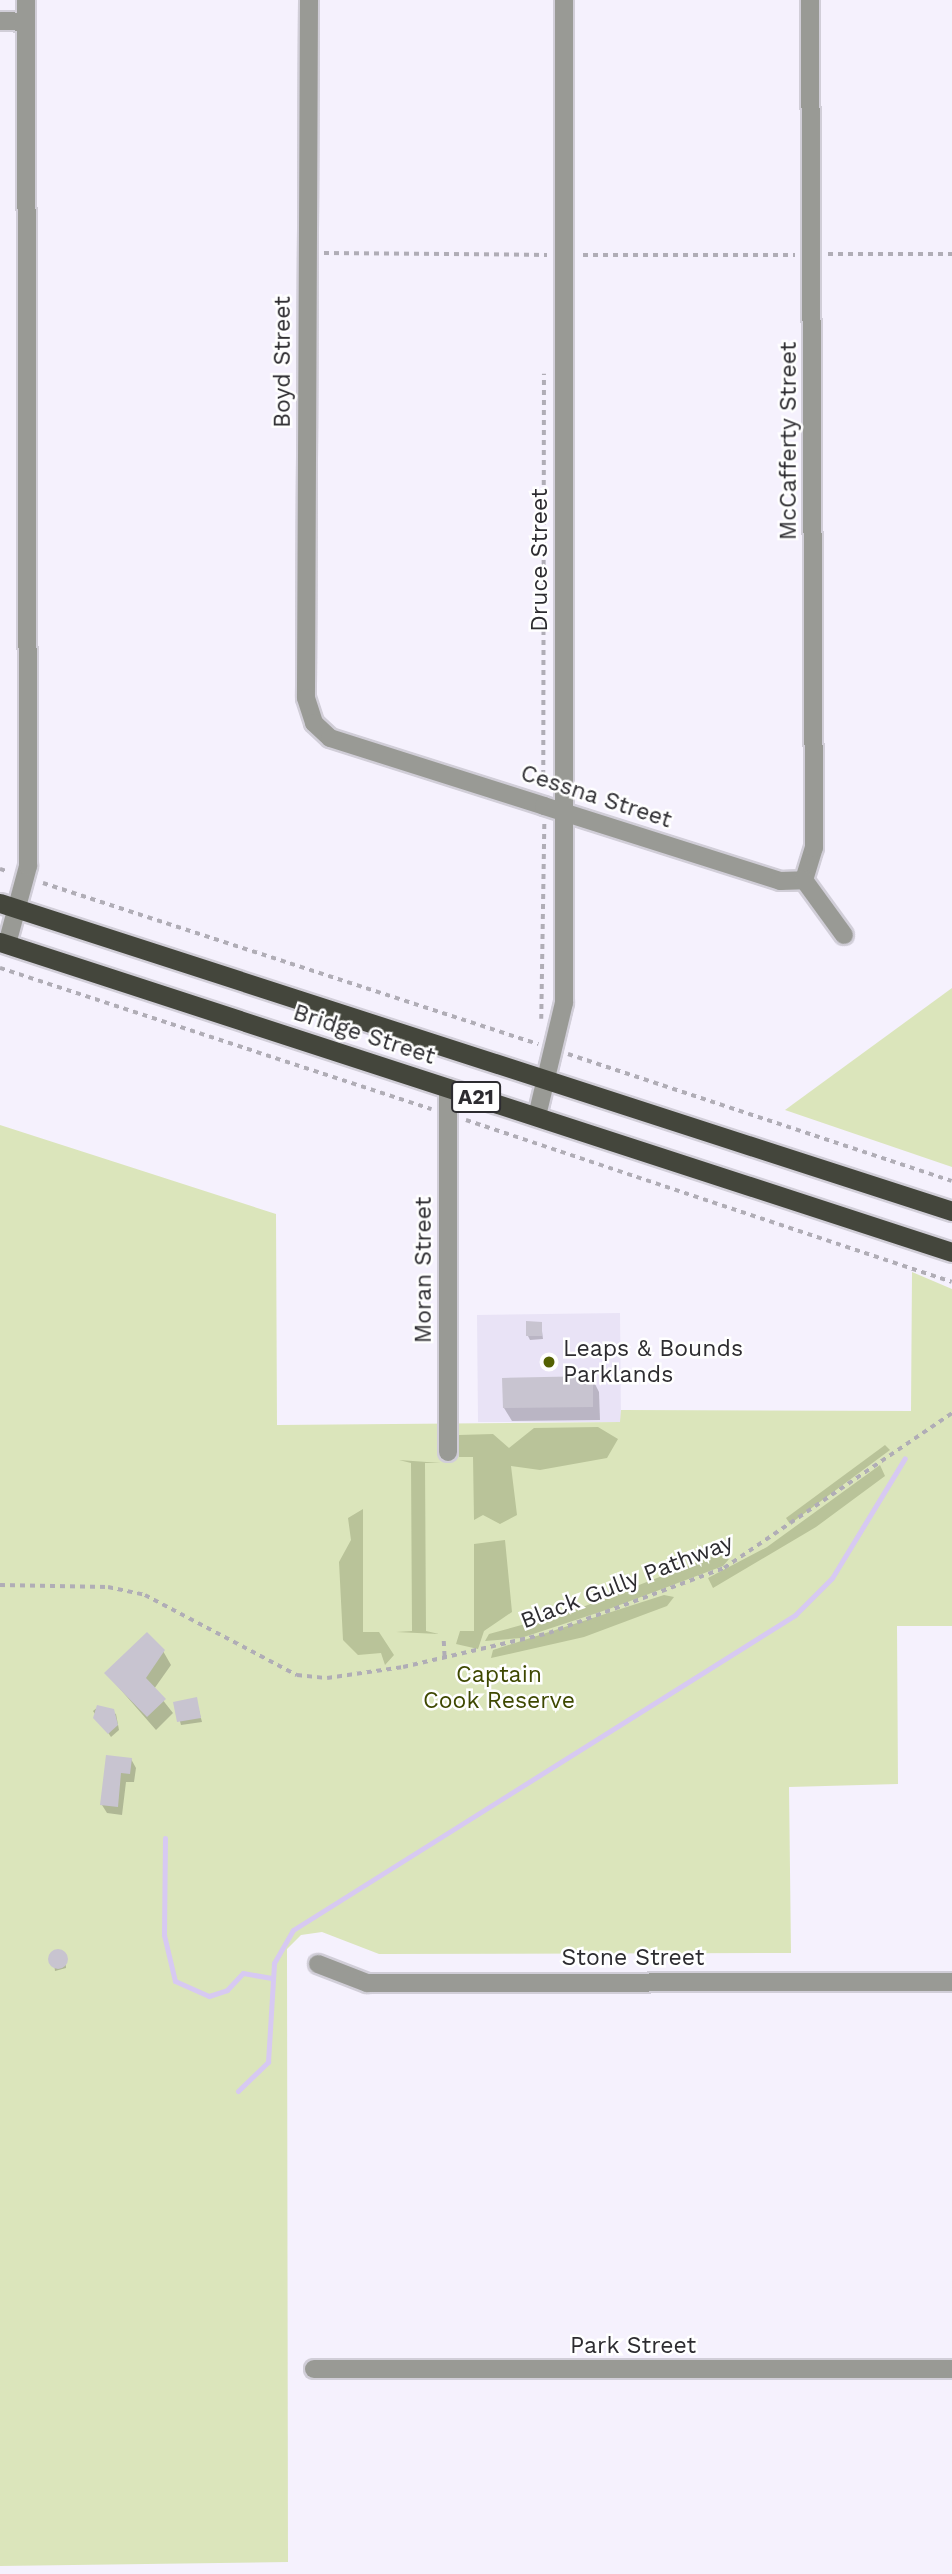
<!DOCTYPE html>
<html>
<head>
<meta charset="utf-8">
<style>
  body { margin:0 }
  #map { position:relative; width:952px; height:2574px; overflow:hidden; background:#f5f1fd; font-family:"Work Sans",sans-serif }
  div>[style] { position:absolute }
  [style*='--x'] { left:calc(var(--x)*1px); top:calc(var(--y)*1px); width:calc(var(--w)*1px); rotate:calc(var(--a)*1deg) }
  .built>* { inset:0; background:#e9e3f6 }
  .green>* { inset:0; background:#dbe5bb }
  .forest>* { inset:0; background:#b9c399 }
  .shadow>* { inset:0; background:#0003 }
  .stream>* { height:5px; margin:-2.5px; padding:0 2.5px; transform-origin:2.5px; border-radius:2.5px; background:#d7c9f2 }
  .building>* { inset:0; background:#c8c4d0 }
  .round { border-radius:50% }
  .path>* { height:3.5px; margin-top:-1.75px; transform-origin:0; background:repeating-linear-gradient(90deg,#b0adb6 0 5px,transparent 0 10px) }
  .roads { filter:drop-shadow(2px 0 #d1ced8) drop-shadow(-2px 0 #d1ced8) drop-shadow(0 2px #d1ced8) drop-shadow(0 -2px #d1ced8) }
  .minor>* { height:18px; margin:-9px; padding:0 9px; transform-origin:9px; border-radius:9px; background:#999a95 }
  .trunk>* { height:19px; margin:-9.5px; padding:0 9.5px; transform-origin:9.5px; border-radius:9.5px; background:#44463c }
  .dots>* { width:19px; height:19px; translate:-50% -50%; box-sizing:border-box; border:4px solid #fff; border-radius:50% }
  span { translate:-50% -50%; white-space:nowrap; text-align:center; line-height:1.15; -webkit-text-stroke:5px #fff; paint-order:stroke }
  .shield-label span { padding:2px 5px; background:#fff; border:2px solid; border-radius:5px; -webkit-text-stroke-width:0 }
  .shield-label { font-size:21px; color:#2d2c30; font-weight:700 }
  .street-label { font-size:23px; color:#2d2c30 }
  .poi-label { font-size:23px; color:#2d2c30 }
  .left { translate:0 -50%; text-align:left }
  .park-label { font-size:23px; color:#3e4801 }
</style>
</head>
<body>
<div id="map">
  <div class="built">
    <div style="clip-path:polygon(620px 1313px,621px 1422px,478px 1422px,477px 1315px)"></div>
  </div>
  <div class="green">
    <div style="clip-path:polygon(952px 988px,952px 1167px,785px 1110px)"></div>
    <div style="clip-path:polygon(0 1125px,276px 1214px,277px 1425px,620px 1422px,621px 1410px,911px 1411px,912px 1272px,952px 1289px,952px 1626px,897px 1626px,898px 1784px,789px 1787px,791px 1953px,379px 1954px,322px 1932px,301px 1935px,287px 1949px,288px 2562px,0 2566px)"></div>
  </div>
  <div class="forest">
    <div style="clip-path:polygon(598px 1427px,618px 1439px,607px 1458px,540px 1470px,511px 1466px,517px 1515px,500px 1524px,483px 1515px,474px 1520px,473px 1457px,459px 1457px,459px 1435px,493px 1434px,509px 1448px,534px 1428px)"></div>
    <div style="clip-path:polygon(885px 1445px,890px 1450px,790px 1524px,786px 1518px)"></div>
    <div style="clip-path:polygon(399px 1460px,441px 1463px,425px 1463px,426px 1631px,439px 1634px,396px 1632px,412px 1631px,411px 1463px)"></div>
    <div style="clip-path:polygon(880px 1465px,885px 1476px,816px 1527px,713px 1588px,708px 1578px,767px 1547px)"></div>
    <div style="clip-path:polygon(363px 1509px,363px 1632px,379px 1632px,394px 1655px,385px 1665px,381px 1653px,358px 1655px,343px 1640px,339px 1562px,351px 1540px,348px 1518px)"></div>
    <div style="clip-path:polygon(505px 1540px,512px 1612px,484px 1631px,478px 1649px,456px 1644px,460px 1631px,474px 1631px,474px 1544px)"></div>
    <div style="clip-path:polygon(721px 1553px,729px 1559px,723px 1566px,609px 1609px,521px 1638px,485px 1641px,489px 1634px,575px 1610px)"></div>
    <div style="clip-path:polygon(664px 1595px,674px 1597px,667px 1606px,584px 1637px,491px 1658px,493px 1650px)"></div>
  </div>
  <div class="shadow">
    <div style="clip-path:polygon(541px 1323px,543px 1339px,530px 1340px,528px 1336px)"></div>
    <div style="clip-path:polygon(592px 1378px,599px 1392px,600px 1420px,512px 1421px,504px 1408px)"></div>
    <div style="clip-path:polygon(163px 1651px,171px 1665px,154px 1689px,173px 1713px,156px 1730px,106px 1673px)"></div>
    <div style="clip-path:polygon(196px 1699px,202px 1722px,181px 1725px,175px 1703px)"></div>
    <div style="clip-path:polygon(98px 1707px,116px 1714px,119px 1730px,111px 1737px,93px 1711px)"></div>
    <div style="clip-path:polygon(107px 1757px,131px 1759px,136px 1768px,134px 1782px,126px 1782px,122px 1815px,107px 1813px,102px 1805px)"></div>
    <div style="clip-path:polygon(65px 1953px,66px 1968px,55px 1971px,53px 1955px)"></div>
  </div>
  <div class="stream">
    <div style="--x:165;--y:1838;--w:97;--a:90.6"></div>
    <div style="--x:164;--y:1935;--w:47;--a:76.6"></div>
    <div style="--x:175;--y:1981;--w:37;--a:24"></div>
    <div style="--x:209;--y:1996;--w:19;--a:-18"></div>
    <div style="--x:227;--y:1990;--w:23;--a:-47"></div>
    <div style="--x:243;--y:1973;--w:29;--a:10"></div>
    <div style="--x:238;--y:2091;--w:42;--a:-44"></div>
    <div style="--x:268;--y:2062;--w:99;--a:-86.5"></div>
    <div style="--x:274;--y:1963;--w:38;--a:-60"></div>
    <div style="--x:293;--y:1930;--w:593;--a:-32.11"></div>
    <div style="--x:795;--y:1615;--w:52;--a:-45"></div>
    <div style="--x:832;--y:1578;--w:140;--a:-58.7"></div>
  </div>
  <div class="building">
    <div style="clip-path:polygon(526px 1321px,542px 1322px,542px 1336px,526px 1336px)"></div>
    <div style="clip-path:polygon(593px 1376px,593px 1407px,503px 1408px,502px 1378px)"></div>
    <div style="clip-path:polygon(147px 1632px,165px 1650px,146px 1678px,166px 1699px,147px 1717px,104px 1673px)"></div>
    <div style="clip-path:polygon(197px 1697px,201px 1718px,177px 1722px,173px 1702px)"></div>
    <div style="clip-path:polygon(97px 1705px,114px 1709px,118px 1725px,108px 1734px,93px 1718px)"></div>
    <div style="clip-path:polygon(106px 1755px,132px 1758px,130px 1774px,121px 1773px,118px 1807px,100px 1805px)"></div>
    <div class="round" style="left:48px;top:1949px;width:20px;height:20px"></div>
  </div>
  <div class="path">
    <div style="--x:324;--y:253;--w:223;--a:0.5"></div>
    <div style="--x:828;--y:254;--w:124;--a:0"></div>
    <div style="--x:583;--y:255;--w:212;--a:0"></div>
    <div style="--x:543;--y:785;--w:411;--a:-89.9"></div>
    <div style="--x:0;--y:869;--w:9;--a:18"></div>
    <div style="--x:43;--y:883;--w:521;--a:18.02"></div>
    <div style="--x:0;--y:968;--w:454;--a:18.1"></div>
    <div style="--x:541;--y:1019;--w:195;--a:-89.1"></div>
    <div style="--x:568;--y:1054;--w:404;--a:18.3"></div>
    <div style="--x:466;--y:1120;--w:512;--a:18.43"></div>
    <div style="--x:0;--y:1585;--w:108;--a:1.1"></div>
    <div style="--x:108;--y:1587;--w:38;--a:12"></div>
    <div style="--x:145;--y:1595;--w:172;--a:27.8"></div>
    <div style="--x:297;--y:1675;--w:30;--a:6"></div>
    <div style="--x:327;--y:1678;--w:77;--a:-8.2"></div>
    <div style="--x:403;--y:1667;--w:150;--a:-13.1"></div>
    <div style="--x:549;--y:1633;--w:187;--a:-20.4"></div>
    <div style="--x:724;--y:1568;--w:276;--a:-34.2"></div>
    <div style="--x:444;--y:1641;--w:17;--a:87"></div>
  </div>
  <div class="roads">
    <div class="minor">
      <div style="--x:309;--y:0;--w:698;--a:90.25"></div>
      <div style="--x:306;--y:698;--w:26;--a:72"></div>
      <div style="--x:314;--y:723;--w:22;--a:43"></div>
      <div style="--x:330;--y:738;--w:225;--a:17.6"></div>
      <div style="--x:544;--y:806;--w:248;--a:17.6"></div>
      <div style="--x:780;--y:881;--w:24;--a:-2"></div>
      <div style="--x:0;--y:21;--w:26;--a:2"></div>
      <div style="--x:804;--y:880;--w:34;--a:-73"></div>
      <div style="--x:814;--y:848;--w:848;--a:-90.27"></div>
      <div style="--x:804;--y:880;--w:68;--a:54"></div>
      <div style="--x:7;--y:944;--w:81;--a:-74.9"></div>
      <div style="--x:28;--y:866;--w:866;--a:-90.13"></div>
      <div style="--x:448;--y:1088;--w:364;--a:90"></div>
      <div style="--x:537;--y:1116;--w:116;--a:-76.6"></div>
      <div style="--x:564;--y:1003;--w:1003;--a:-90"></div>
      <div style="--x:318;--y:1964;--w:53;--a:21.2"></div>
      <div style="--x:367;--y:1983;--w:585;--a:-0.1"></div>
      <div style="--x:314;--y:2369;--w:638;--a:0"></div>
    </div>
    <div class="trunk">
      <div style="--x:0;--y:903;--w:1001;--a:17.93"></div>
      <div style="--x:0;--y:942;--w:1001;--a:18.04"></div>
    </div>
  </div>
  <div class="dots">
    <div style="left:549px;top:1362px;background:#546102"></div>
  </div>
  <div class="shield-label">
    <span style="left:476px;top:1097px">A21</span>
  </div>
  <div class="street-label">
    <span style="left:283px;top:362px;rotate:-90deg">Boyd Street</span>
    <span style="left:789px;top:441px;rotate:-90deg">McCafferty Street</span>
    <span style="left:540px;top:560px;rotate:-90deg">Druce Street</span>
    <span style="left:596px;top:797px;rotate:18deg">Cessna Street</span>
    <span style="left:364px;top:1035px;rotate:18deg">Bridge Street</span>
    <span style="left:424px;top:1270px;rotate:-90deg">Moran Street</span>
    <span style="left:627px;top:1582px;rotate:-21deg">Black Gully Pathway</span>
    <span style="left:633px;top:1958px">Stone Street</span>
    <span style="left:633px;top:2346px">Park Street</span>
  </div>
  <div class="poi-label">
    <span class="left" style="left:563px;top:1362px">Leaps &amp; Bounds<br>Parklands</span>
  </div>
  <div class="park-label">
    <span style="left:499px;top:1688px">Captain<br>Cook Reserve</span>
  </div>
</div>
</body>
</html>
